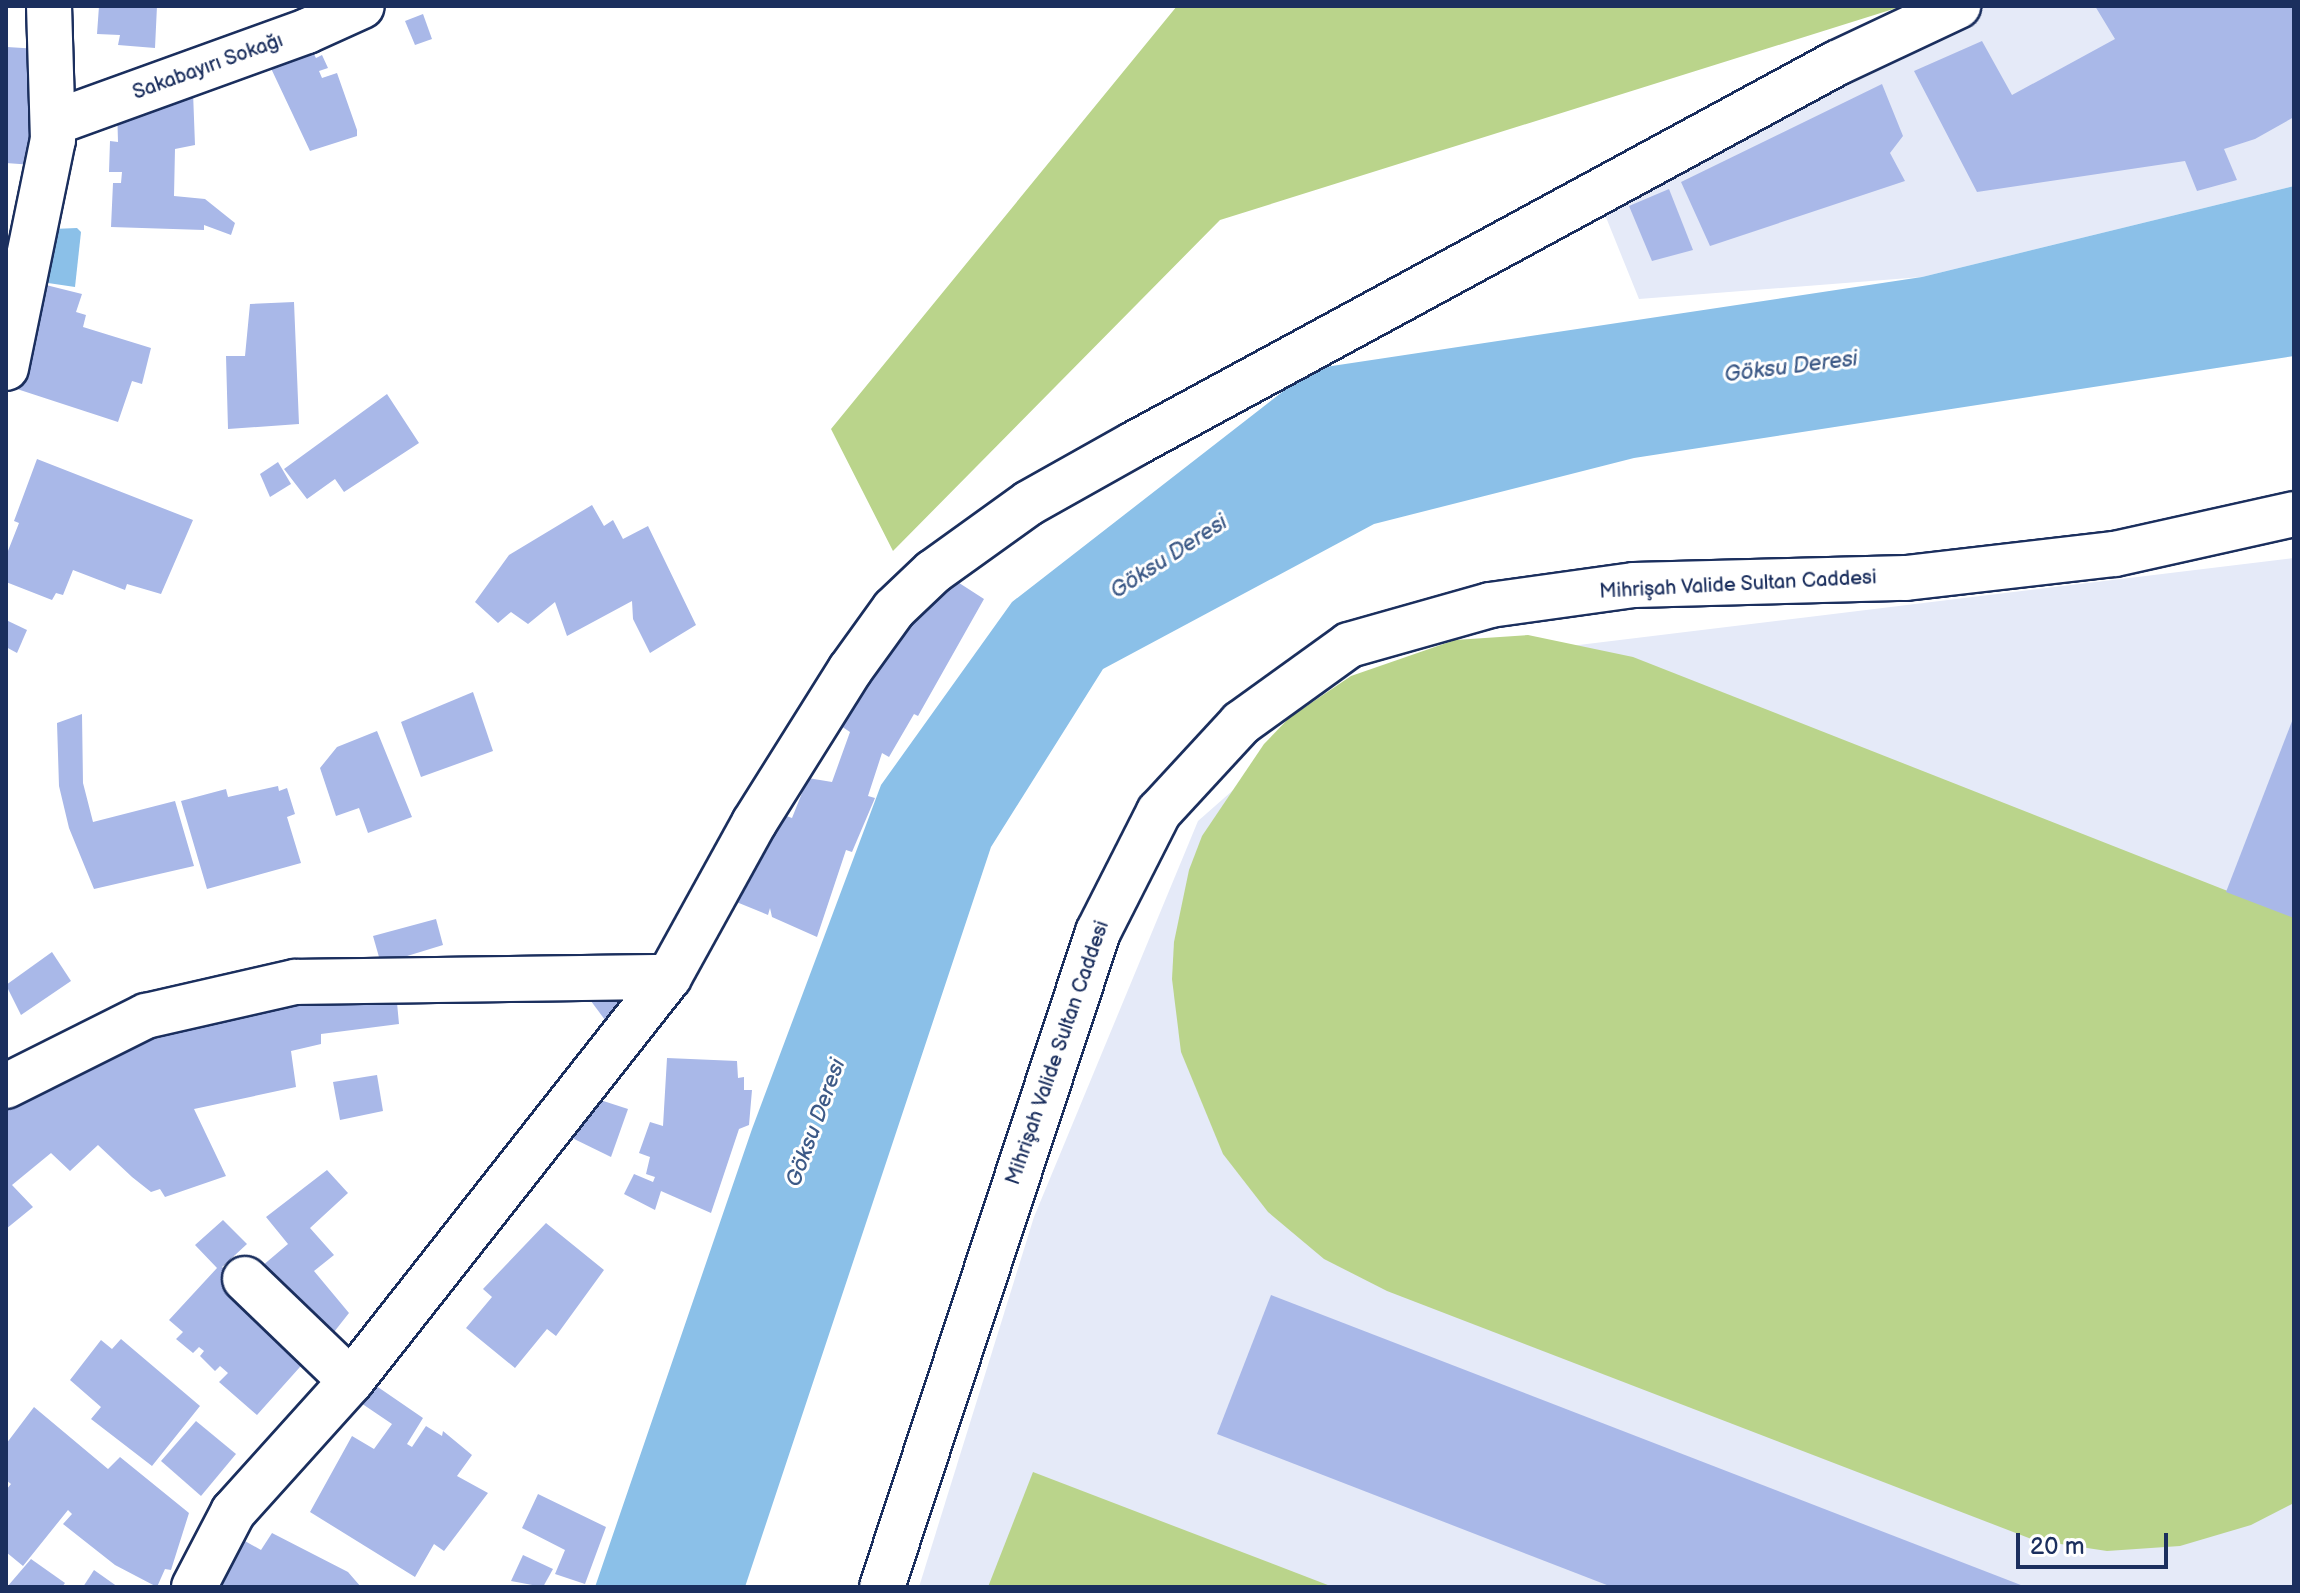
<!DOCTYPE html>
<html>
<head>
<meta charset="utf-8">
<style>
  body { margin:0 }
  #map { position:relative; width:2300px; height:1593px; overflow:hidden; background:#fff; font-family:"Balsamiq Sans",sans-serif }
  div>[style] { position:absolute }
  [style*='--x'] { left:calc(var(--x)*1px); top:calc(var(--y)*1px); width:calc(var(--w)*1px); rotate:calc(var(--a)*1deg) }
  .built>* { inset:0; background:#e5eaf8 }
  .green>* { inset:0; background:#bad48b }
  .water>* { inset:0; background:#8bc0e8 }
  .building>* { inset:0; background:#a9b8e8 }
  .roads { filter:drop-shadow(2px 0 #1b2f5e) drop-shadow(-2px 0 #1b2f5e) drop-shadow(0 2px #1b2f5e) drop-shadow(0 -2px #1b2f5e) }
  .street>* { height:44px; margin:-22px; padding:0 22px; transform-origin:22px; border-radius:22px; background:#fff }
  .secondary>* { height:44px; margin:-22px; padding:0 22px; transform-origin:22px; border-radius:22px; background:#fff }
  .primary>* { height:44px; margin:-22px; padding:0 22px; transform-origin:22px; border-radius:22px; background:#fff }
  span { translate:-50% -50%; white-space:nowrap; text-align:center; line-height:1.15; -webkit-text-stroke:6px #fff; paint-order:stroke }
  .street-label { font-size:20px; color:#1b2f5e }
  .water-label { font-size:22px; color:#3d5a87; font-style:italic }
  .frame { position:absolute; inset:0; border:8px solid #1b2f5e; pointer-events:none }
  .scale { position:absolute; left:2016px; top:1533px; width:152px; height:36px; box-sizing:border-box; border:4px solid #1b2f5e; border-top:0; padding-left:10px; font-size:24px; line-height:28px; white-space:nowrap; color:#1b2f5e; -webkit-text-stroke:6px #fff; paint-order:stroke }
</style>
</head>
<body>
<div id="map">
  <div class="built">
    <div style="clip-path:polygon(1972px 6px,2294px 6px,2294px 186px,1922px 277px,1639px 299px,1599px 200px)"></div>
    <div style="clip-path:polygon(2294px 558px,2294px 1587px,919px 1587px,1034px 1217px,1198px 821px,1323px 711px,1554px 648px)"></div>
  </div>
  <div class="green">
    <div style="clip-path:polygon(1177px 6px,1903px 6px,1220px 220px,893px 551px,831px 429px)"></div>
    <div style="clip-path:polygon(1528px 635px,1633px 657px,2294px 917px,2294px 1503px,2251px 1525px,2180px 1546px,2107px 1551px,2034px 1540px,1387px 1291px,1324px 1259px,1268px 1212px,1223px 1154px,1181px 1052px,1172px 979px,1174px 942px,1189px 870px,1202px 836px,1264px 744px,1289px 718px,1351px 676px,1455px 640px)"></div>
    <div style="clip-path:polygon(1033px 1472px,1333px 1587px,988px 1587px)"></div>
  </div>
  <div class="water">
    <div style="clip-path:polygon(2294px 186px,2294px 356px,1634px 458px,1374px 524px,1103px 669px,991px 847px,745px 1587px,595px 1587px,752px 1129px,881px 785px,1012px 602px,1312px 369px,1922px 277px)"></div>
    <div style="clip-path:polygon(77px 228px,81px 232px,75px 287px,48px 283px,53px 229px)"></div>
  </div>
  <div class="building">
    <div style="clip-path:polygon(99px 6px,157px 6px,155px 48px,118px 45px,120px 35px,97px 34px)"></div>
    <div style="clip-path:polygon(2095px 6px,2294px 6px,2294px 117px,2255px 139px,2224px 149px,2237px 180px,2197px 191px,2185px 161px,1977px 192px,1914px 71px,1982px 41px,2012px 95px,2115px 39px)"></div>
    <div style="clip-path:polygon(423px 14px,432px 39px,415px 45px,405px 21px)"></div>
    <div style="clip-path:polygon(7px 47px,39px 49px,33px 165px,6px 163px)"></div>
    <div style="clip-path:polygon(311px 49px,316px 58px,322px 55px,328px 68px,319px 71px,322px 78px,337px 73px,357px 130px,357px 136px,310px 151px,268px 62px)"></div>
    <div style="clip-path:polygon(1882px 84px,1903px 136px,1890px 153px,1905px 181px,1710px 246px,1681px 182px)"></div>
    <div style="clip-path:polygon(193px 92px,195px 145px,175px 149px,174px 196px,205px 199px,235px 223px,231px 235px,204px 225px,204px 230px,111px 227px,113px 183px,121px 183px,122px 172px,109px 172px,110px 141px,118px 142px,117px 107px)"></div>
    <div style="clip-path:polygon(1669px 189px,1693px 250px,1652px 261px,1629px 206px)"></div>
    <div style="clip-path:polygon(42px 284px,82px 294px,76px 312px,86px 315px,83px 327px,151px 348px,142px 384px,132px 381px,118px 422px,17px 389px)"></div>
    <div style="clip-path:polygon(294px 302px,299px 424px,228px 429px,226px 356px,245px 356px,250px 304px)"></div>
    <div style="clip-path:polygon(387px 394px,419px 443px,344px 492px,335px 479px,307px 499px,284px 469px)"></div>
    <div style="clip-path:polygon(37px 459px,193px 520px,161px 594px,127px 584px,125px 590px,73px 570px,63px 595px,56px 593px,52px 600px,6px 582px,6px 556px,19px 523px,14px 521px)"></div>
    <div style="clip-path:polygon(278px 462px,291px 484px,270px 497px,260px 474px)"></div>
    <div style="clip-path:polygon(592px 505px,604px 526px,613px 520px,623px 539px,648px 526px,696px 625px,650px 653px,633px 619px,632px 601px,567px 636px,555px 602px,528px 624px,511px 612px,498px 623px,475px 602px,509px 555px)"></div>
    <div style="clip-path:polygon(939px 570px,984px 599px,918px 716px,914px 714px,889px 757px,882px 753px,868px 796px,875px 798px,852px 852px,846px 850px,817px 937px,772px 917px,770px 908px,768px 915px,734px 901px,778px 813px,792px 818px,808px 778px,832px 782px,850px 732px,832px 720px)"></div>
    <div style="clip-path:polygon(6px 620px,27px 630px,17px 653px,6px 647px)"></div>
    <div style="clip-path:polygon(473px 692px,493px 751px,421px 777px,401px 722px)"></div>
    <div style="clip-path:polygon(82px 714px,83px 783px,93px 822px,175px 801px,194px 866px,94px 889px,69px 828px,59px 786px,57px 723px)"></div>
    <div style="clip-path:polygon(2294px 716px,2294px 918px,2226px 892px)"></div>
    <div style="clip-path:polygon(377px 731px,412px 817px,368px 833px,359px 808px,336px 816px,320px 768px,337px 747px)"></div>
    <div style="clip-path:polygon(278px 786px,279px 791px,287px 788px,295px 814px,287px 817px,301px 863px,207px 889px,181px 801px,226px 789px,228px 797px)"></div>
    <div style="clip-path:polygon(436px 919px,443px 945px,381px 964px,373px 936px)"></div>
    <div style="clip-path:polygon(52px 952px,71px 981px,21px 1015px,6px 985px)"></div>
    <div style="clip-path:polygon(615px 985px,629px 1008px,608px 1024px,585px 993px)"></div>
    <div style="clip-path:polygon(396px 992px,399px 1024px,321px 1034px,321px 1044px,291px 1051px,296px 1087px,194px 1109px,226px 1176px,165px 1197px,160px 1189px,151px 1192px,132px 1177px,98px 1145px,70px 1171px,51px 1153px,12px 1185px,33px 1207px,6px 1229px,6px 1100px,159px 1018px)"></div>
    <div style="clip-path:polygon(667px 1058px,737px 1061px,738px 1078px,744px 1077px,744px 1090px,752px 1090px,749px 1125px,739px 1129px,711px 1213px,661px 1191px,655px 1210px,624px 1194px,634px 1174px,653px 1182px,655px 1177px,646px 1174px,650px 1157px,639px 1153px,650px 1122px,663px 1126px)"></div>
    <div style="clip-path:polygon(377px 1075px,383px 1111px,340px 1120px,333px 1082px)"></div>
    <div style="clip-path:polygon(591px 1097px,628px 1109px,611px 1157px,566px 1135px)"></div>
    <div style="clip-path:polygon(327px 1170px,348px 1193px,310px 1228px,334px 1255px,314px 1271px,349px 1313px,323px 1346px,255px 1272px,288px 1244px,266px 1217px)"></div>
    <div style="clip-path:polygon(223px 1220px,247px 1244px,222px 1267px,308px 1358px,257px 1415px,219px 1382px,228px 1373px,220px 1366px,215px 1371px,200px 1356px,204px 1351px,199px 1347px,193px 1353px,176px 1339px,183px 1332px,169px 1320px,217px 1268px,195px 1245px)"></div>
    <div style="clip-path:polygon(546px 1223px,604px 1270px,556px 1336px,547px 1329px,515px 1368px,466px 1328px,492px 1297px,483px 1289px)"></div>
    <div style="clip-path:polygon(1271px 1295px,2026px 1587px,1612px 1587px,1217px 1434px)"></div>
    <div style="clip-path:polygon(121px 1339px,200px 1406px,152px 1466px,91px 1419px,101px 1407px,70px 1380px,101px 1340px,112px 1349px)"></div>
    <div style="clip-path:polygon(372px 1383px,423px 1418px,407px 1444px,412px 1447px,426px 1426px,442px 1436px,443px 1431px,472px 1455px,457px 1476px,488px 1493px,444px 1551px,434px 1544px,415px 1577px,310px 1512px,352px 1436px,374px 1449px,392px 1424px,358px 1401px)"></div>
    <div style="clip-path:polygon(34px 1407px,108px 1469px,120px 1457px,189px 1513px,171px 1570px,165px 1569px,157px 1587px,115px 1565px,63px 1524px,72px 1514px,68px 1510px,23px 1566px,6px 1552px,6px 1490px,11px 1484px,6px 1480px,6px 1444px)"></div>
    <div style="clip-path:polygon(196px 1421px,236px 1454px,201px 1496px,161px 1461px)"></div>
    <div style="clip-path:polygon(538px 1494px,606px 1527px,585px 1584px,555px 1574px,565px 1550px,522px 1528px)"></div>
    <div style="clip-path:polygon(272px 1533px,348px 1572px,361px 1587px,213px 1587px,243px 1540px,261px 1550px)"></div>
    <div style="clip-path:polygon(523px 1555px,553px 1569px,543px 1587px,511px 1581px)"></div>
    <div style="clip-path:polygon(31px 1559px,65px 1583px,62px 1587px,7px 1587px)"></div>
    <div style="clip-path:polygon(94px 1570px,118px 1587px,83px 1587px)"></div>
  </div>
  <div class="roads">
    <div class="street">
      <div style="--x:53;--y:123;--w:270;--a:-19.9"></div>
      <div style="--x:307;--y:31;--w:60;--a:-24.4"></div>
      <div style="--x:6;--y:1086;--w:157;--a:-26.6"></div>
      <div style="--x:146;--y:1016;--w:153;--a:-12.9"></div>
      <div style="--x:295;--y:982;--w:374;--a:-0.8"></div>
      <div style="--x:245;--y:1279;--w:147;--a:43.9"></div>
      <div style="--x:194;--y:1587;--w:85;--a:-62.5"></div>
      <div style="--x:233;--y:1512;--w:176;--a:-48"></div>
      <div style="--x:351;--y:1381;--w:514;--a:-51.79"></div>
      <div style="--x:669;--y:977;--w:176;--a:-61.1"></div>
      <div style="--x:754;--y:823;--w:181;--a:-57.9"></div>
      <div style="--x:850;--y:670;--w:75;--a:-54.2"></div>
      <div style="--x:894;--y:609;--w:54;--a:-43.5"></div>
      <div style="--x:933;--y:572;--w:118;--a:-35.7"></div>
      <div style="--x:1029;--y:503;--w:120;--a:-29.3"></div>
      <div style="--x:1134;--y:444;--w:800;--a:-28.46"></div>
      <div style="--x:1837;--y:63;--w:134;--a:-25.2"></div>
    </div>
    <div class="secondary">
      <div style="--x:6;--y:368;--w:233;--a:-78.4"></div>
      <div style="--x:53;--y:140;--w:134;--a:-91.7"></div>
    </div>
    <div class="primary">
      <div style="--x:882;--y:1587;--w:690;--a:-71.75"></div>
      <div style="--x:1098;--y:932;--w:135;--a:-63.1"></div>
      <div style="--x:1159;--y:812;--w:121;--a:-47.3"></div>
      <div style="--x:1241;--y:723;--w:133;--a:-35.8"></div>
      <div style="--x:1349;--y:645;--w:147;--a:-15.8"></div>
      <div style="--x:1490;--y:605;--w:145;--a:-7.9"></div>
      <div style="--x:1634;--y:585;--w:272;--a:-1.5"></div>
      <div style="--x:1906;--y:578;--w:210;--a:-6.6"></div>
      <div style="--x:2115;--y:554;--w:183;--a:-12.6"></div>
    </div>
  </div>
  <div class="street-label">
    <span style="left:208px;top:67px;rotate:-20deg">Sakabayırı Sokağı</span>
    <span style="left:1738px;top:585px;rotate:-3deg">Mihrişah Valide Sultan Caddesi</span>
    <span style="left:1058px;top:1053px;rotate:-71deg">Mihrişah Valide Sultan Caddesi</span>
  </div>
  <div class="water-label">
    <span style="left:1791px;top:367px;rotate:-7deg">Göksu Deresi</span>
    <span style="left:1169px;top:557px;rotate:-33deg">Göksu Deresi</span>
    <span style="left:816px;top:1123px;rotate:-70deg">Göksu Deresi</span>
  </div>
  <div class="frame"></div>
  <div class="scale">20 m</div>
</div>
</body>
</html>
